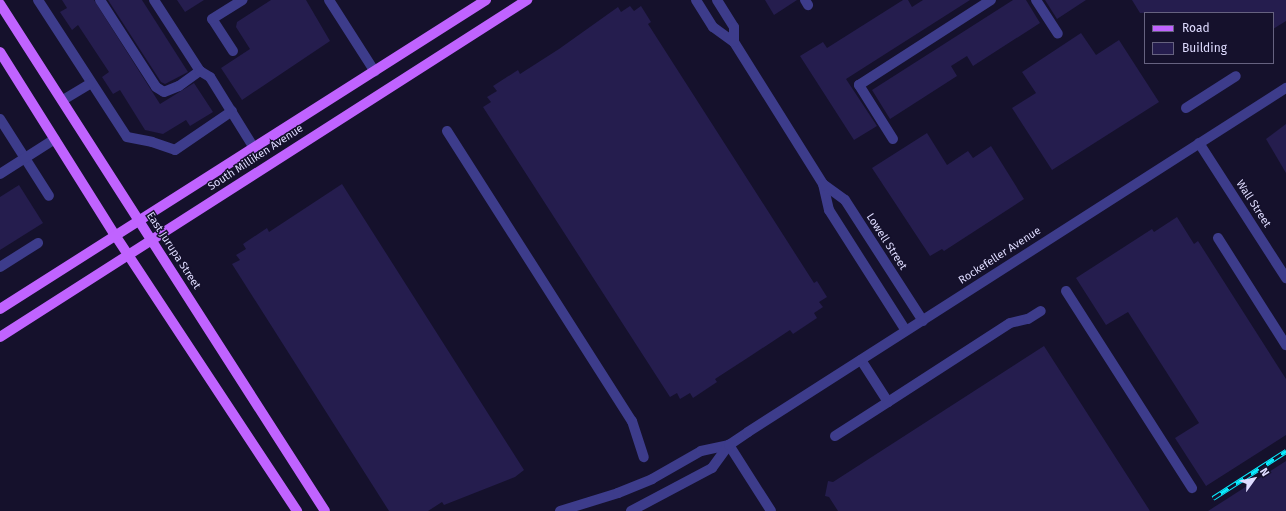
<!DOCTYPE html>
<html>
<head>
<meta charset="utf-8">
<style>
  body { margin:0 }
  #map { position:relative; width:1286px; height:511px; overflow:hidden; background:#15112c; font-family:"Fira Sans",sans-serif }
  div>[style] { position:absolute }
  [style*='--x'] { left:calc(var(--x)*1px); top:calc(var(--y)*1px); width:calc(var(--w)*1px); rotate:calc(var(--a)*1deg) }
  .building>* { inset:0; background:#251d4e }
  .minor>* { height:10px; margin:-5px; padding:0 5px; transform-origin:5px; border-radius:5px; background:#3d3c8b }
  .major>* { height:10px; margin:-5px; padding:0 5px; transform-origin:5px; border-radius:5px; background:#c063ff }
  .rail>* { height:4.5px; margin-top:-2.25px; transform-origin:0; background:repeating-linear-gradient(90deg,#15112c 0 9px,#08edff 0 18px); box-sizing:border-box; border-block:1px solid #08edff }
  span { translate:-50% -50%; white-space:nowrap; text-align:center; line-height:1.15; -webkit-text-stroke:3px #15112c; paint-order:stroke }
  .street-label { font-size:11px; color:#dfdcff }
  .legend { position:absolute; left:1144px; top:12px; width:130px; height:52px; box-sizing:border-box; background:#15112c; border:1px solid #666280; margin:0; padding:5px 7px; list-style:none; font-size:12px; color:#dfdcff }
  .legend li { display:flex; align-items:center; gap:8px; height:20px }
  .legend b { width:20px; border:1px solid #666280 }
  .north { position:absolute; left:1234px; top:459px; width:40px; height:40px; -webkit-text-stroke:3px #15112c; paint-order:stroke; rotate:57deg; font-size:11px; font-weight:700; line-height:16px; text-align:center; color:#dfdcff }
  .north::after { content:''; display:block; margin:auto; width:14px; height:18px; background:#dfdcff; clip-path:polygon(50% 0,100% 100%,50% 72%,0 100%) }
</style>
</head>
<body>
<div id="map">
  <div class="building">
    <div style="clip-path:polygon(62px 0,94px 0,160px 104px,194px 83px,213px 112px,190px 126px,186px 120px,163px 134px,145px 130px,120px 90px,113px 94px,102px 77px,109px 72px,78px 25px,72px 30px,60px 12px,67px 8px)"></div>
    <div style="clip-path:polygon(108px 0,142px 0,188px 72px,165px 84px,161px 82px)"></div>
    <div style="clip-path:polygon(177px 0,204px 0,185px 12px)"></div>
    <div style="clip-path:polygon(271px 0,306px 0,330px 41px,242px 100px,221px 68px,250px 49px,236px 27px,237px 22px)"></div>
    <div style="clip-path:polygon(765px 0,797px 0,774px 15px)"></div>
    <div style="clip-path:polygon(903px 0,908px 0,912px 7px,923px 0,970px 0,846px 79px,877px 126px,854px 140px,800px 56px,823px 42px,827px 48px)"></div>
    <div style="clip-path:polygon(1013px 0,1026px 0,1040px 23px,973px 66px,967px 56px,951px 66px,957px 76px,890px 119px,872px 90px)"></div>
    <div style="clip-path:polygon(1045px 0,1086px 0,1057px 19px)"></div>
    <div style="clip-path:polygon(1132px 0,1286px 0,1286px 21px,1273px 29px,1273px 13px,1140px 13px)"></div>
    <div style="clip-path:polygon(630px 6px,634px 11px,641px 6px,651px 22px,648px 24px,814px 283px,817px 281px,827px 297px,819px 302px,823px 307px,814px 313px,817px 318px,793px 334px,790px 330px,752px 355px,715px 379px,717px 382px,693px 398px,690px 393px,680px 399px,677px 393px,670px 397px,483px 107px,491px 102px,487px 97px,497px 91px,493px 86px,518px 70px,520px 74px,559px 49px,618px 7px,621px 12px)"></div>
    <div style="clip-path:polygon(1081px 33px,1096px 55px,1119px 40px,1159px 102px,1052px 170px,1012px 108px,1036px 93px,1022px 72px)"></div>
    <div style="clip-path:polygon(1286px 124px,1286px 173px,1266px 139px)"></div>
    <div style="clip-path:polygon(927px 133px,947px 165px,968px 151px,973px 158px,991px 146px,1024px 199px,944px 251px,942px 249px,930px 256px,872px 168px)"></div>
    <div style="clip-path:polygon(342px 184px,524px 470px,515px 477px,444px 505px,442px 502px,428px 511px,389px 511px,232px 264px,240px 260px,236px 255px,246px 249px,243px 244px,267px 228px,269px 232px)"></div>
    <div style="clip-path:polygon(19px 185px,43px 223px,0 250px,0 197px)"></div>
    <div style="clip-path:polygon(1177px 217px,1194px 244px,1198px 241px,1286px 379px,1286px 435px,1206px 486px,1175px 438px,1199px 423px,1128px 312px,1106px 325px,1076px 278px,1152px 229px,1154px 232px)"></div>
    <div style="clip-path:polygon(1044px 346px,1150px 511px,838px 511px,829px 497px,825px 496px,828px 481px,833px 482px)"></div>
    <div style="clip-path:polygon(1286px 461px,1286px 511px,1208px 511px)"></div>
  </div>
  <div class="minor">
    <div style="--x:38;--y:0;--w:163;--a:57"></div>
    <div style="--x:127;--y:137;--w:25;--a:11"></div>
    <div style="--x:152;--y:142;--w:24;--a:19"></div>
    <div style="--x:175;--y:150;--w:69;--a:-34.4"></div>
    <div style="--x:100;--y:0;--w:103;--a:57.2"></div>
    <div style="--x:156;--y:87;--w:9;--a:32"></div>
    <div style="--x:164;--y:92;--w:16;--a:-22"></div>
    <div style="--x:179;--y:86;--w:26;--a:-36"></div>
    <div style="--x:154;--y:0;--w:85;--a:57.1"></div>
    <div style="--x:200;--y:71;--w:12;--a:31"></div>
    <div style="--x:210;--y:77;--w:84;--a:58.2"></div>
    <div style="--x:329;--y:0;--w:85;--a:57.4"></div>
    <div style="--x:696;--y:0;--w:32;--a:58"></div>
    <div style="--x:713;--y:27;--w:26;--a:36"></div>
    <div style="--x:734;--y:42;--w:168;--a:57.9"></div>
    <div style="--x:823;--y:184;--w:27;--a:77"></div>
    <div style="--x:829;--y:210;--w:143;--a:57.5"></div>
    <div style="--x:717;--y:0;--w:32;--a:58"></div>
    <div style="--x:734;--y:27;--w:15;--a:90"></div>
    <div style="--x:805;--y:0;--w:6;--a:59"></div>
    <div style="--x:1036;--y:0;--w:40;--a:57.1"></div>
    <div style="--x:233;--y:51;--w:38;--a:-123"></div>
    <div style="--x:212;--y:19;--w:36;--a:-32"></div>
    <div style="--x:63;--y:100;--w:33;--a:-31"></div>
    <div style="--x:1186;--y:108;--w:59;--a:-32.6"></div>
    <div style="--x:0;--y:119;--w:91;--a:57.5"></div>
    <div style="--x:447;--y:131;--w:344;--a:57.5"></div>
    <div style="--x:632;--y:421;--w:38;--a:72"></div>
    <div style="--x:893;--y:139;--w:64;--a:-122.2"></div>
    <div style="--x:859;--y:85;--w:157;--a:-32.8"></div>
    <div style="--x:1199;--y:143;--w:161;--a:57.2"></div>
    <div style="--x:0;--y:174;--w:65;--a:-32.5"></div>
    <div style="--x:823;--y:184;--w:27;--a:36"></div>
    <div style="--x:845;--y:200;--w:144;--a:57.2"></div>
    <div style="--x:1218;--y:238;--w:127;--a:57.6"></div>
    <div style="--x:0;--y:267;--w:45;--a:-32.3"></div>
    <div style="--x:1066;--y:291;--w:234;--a:57.4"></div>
    <div style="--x:888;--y:402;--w:145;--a:-32.9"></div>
    <div style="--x:1010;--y:323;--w:18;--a:-13"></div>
    <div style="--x:1028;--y:319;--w:15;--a:-32"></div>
    <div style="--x:835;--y:436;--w:63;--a:-32.7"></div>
    <div style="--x:888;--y:402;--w:50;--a:-122.7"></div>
    <div style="--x:729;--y:445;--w:78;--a:57.5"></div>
    <div style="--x:560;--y:511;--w:61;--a:-17.2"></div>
    <div style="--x:618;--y:493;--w:37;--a:-22"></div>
    <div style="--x:652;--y:479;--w:56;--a:-29.7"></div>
    <div style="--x:701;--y:451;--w:29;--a:-12"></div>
    <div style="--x:631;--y:511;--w:92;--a:-28"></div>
    <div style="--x:712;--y:468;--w:29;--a:-54"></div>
    <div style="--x:729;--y:445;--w:23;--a:-34"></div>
    <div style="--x:748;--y:432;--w:639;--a:-32.6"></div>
  </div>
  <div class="major">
    <div style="--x:0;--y:4;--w:602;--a:57.34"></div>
    <div style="--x:0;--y:52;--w:216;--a:57.9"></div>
    <div style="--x:115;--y:235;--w:331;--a:56.6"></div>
    <div style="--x:0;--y:309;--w:576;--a:-32.45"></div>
    <div style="--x:0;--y:337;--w:626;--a:-32.6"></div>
  </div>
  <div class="rail">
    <div style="--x:1213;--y:498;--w:87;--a:-32.8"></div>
  </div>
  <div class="street-label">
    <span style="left:256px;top:158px;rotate:-33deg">South Milliken Avenue</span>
    <span style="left:1253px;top:204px;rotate:57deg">Wall Street</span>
    <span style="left:886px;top:242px;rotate:57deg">Lowell Street</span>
    <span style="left:173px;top:251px;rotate:57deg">East Jurupa Street</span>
    <span style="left:1000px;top:256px;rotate:-33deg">Rockefeller Avenue</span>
  </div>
  <ul class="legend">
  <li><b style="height:5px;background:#c063ff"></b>Road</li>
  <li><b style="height:11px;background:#251d4e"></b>Building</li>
  </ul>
  <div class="north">N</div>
</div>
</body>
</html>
